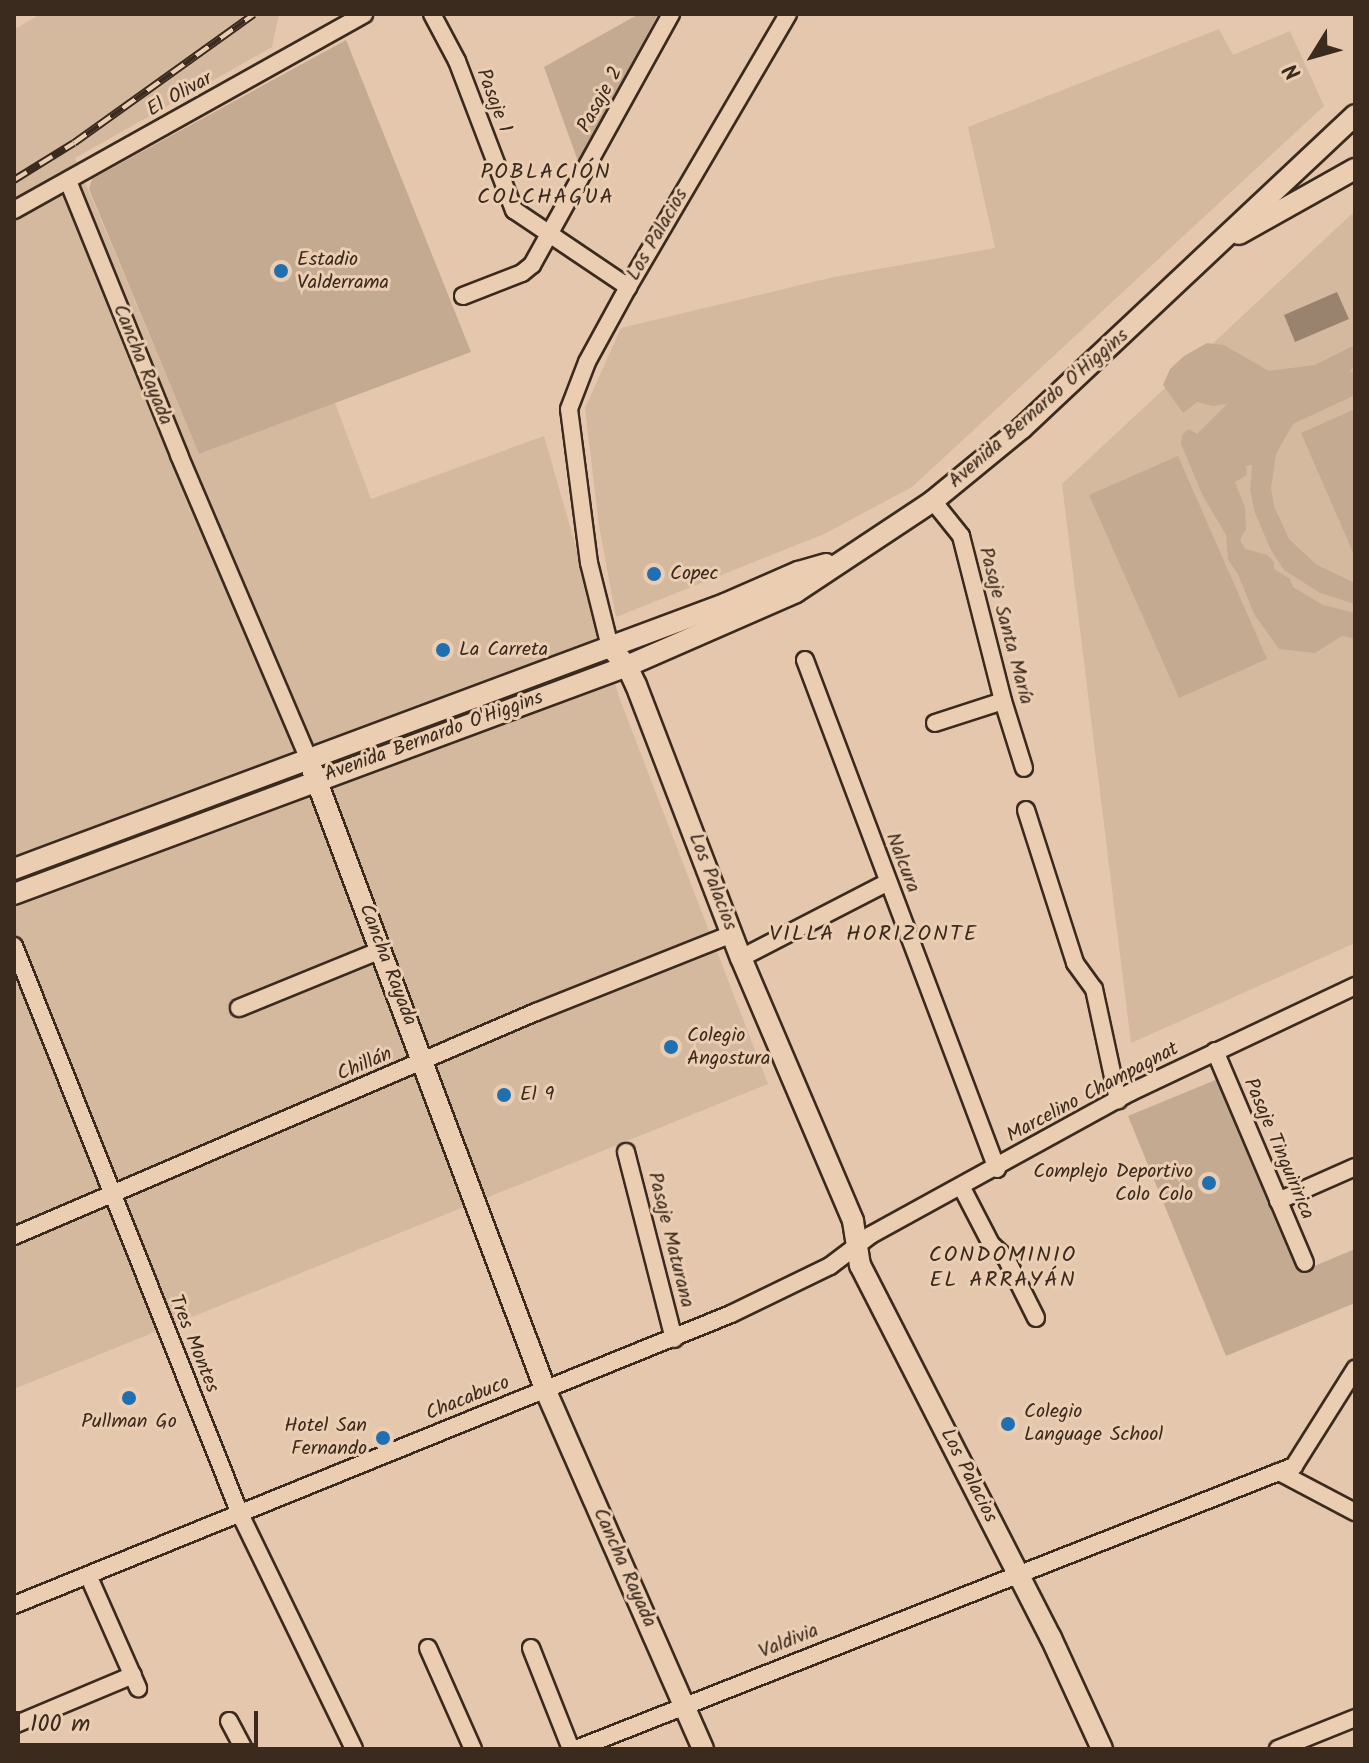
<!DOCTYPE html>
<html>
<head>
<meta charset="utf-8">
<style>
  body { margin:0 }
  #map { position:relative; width:1369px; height:1763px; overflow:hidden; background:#e4c7ac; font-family:Kalam,sans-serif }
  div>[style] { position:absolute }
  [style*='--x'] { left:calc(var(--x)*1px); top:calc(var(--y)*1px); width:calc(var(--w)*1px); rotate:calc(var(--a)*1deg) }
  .built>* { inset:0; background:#d4b99f }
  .green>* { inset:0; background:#c5aa92 }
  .water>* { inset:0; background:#9a836e }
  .roads { filter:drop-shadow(2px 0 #3b2a1e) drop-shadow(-2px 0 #3b2a1e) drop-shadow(0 2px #3b2a1e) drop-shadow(0 -2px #3b2a1e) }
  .minor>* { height:16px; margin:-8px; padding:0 8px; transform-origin:8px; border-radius:8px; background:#ebceb2 }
  .major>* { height:20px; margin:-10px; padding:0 10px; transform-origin:10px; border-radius:10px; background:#ebceb2 }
  .rail>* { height:8px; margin-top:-4px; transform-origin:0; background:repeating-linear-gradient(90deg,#ebceb2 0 15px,#3b2a1e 0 30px); box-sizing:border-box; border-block:2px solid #3b2a1e }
  .dots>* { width:22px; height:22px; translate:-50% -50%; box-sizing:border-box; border:4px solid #ebceb2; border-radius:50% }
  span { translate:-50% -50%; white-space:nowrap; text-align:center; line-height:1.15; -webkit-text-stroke:6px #ebceb2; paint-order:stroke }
  .street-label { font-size:20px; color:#3b2a1e }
  .poi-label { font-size:20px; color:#3b2a1e }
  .left { translate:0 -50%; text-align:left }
  .right { translate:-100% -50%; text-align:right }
  .neighbourhood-label { font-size:22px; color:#3b2a1e; letter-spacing:2px }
  .frame { position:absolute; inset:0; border:16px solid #3b2a1e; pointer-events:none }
  .north { position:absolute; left:1273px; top:16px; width:80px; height:80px; -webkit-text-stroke:6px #ebceb2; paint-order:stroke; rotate:233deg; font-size:22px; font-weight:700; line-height:32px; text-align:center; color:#3b2a1e }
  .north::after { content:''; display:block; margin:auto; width:28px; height:36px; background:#3b2a1e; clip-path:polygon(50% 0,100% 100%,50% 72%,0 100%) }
  .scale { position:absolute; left:16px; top:1711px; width:242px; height:36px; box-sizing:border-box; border:4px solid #3b2a1e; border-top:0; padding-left:10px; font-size:24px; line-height:28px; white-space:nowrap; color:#3b2a1e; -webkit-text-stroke:6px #ebceb2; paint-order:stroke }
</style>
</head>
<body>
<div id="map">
  <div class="built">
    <div style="clip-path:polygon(40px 14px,279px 14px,272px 47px,75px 158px,199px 454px,335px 403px,371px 499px,544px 436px,619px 697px,768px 1084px,14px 1389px,14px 21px,17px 28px)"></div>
    <div style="clip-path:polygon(1219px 29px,1233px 55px,1290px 31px,1324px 106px,912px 487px,824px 534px,616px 617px,599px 526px,585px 408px,621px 328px,834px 277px,995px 248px,968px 127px)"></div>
    <div style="clip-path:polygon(1355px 211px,1355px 943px,1131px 1043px,1062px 484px)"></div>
  </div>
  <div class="green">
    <div style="clip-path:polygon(639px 14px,658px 14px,579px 164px,544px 67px)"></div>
    <div style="clip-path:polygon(346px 40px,471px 352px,199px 454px,89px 189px,92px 179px)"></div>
    <div style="clip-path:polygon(1207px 343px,1224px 345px,1269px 371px,1315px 365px,1355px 345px,1355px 363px,1350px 372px,1355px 371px,1355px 395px,1293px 424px,1276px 454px,1271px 488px,1274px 506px,1289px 539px,1317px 565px,1355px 583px,1355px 604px,1320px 593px,1284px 570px,1271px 550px,1255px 513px,1250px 490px,1252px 465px,1246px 466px,1247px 475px,1235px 482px,1245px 508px,1246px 529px,1240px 540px,1245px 549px,1267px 555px,1274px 562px,1274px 569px,1290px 579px,1293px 587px,1323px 605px,1355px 613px,1355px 639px,1342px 636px,1315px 653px,1279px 649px,1254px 614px,1238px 574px,1228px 560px,1226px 535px,1203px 496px,1181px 444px,1182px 435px,1189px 429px,1197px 434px,1227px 404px,1213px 406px,1197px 402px,1183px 413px,1163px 385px,1170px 369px,1184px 356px)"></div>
    <div style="clip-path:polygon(1355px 409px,1355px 557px,1301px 433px)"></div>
    <div style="clip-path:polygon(1178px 456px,1267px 659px,1179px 698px,1089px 495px)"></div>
    <div style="clip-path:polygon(605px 659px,607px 663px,541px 693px,321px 773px,319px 765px)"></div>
    <div style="clip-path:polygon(1218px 1079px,1300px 1272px,1355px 1249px,1355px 1303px,1226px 1356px,1128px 1116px)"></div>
  </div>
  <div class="water">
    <div style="clip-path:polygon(1337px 292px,1349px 319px,1295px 342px,1284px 315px)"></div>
  </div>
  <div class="roads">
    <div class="minor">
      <div style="--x:432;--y:14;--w:53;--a:62"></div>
      <div style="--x:457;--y:61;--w:160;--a:69.1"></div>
      <div style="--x:514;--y:210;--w:138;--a:34"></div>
      <div style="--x:68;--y:181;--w:296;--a:67.9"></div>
      <div style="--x:179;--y:455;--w:329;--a:66.9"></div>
      <div style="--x:14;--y:210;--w:401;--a:-29.2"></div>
      <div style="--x:463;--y:296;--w:63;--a:-21.3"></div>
      <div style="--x:522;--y:273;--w:13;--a:-39"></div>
      <div style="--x:532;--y:265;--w:287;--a:-61"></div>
      <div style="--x:933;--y:501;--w:45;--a:51.3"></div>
      <div style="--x:961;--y:536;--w:170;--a:75.7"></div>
      <div style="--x:1003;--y:701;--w:70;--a:72.6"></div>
      <div style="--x:610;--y:647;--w:87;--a:-104"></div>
      <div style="--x:589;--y:563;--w:155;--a:-97.4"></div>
      <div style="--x:569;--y:409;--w:50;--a:-69"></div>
      <div style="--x:587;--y:362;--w:85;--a:-61.3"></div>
      <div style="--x:628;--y:287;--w:316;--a:-59.6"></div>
      <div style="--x:805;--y:660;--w:544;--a:69.33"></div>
      <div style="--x:935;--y:723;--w:71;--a:-17.9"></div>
      <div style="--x:1026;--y:810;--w:161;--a:72.2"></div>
      <div style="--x:1075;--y:963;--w:32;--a:54"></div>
      <div style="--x:1094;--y:989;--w:114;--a:77.8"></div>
      <div style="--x:14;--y:946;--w:611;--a:68.3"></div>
      <div style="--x:240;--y:1514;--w:261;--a:64.1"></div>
      <div style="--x:741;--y:958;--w:165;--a:-27.3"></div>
      <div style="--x:239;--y:1008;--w:153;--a:-22.2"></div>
      <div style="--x:1215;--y:1051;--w:230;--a:67"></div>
      <div style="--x:626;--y:1152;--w:193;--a:75.6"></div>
      <div style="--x:962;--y:1188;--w:63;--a:62.6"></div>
      <div style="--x:991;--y:1244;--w:21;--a:43"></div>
      <div style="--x:1006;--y:1258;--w:67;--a:63.4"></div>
      <div style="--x:1278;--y:1201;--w:84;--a:-23.8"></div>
      <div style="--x:14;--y:1236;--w:568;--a:-23.23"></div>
      <div style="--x:536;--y:1012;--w:211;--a:-21.7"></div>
      <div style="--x:1279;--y:1472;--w:86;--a:27.8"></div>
      <div style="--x:88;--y:1575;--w:124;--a:66.1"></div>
      <div style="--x:14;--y:1605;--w:774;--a:-22.09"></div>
      <div style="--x:731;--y:1314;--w:110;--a:-25.9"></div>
      <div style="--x:830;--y:1266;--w:51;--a:-37.1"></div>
      <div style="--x:871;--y:1235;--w:297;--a:-28.8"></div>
      <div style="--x:1131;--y:1092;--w:248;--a:-25.3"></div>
      <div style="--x:428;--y:1648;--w:111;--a:66"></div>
      <div style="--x:531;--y:1648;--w:109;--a:68.4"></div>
      <div style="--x:229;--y:1721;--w:32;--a:62"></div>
      <div style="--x:14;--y:1725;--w:129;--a:-22.8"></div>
      <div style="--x:576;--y:1749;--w:772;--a:-21.51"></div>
      <div style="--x:1294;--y:1466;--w:115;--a:-57.8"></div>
      <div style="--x:1278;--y:1749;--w:83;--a:-21.9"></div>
    </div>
    <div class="major">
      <div style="--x:1239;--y:234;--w:133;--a:-29.3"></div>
      <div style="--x:610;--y:647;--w:25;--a:48"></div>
      <div style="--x:627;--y:666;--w:21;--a:65"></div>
      <div style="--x:636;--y:685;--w:292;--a:69"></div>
      <div style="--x:741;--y:958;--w:286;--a:66.9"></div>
      <div style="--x:853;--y:1221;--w:45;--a:81"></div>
      <div style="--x:860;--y:1265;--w:419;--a:62.9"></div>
      <div style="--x:1051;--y:1638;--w:122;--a:65.3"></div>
      <div style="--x:308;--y:758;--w:674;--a:69.41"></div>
      <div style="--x:545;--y:1389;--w:393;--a:66.3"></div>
      <div style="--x:14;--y:869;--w:759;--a:-20.44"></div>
      <div style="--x:725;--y:604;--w:80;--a:-23.7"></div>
      <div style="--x:798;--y:572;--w:29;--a:-16"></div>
      <div style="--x:14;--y:894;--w:654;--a:-20.4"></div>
      <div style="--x:627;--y:666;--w:184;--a:-23.6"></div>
      <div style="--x:796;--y:592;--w:164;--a:-33.6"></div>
      <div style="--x:933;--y:501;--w:115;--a:-39.4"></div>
      <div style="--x:1022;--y:428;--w:457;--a:-43.2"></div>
    </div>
  </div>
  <div class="rail">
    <div style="--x:14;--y:180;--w:70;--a:-31.7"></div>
    <div style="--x:74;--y:143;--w:221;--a:-35.6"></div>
  </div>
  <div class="dots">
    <div style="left:281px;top:271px;background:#1f6fb2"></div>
    <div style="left:654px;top:574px;background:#1f6fb2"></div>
    <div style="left:443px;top:650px;background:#1f6fb2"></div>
    <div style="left:671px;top:1047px;background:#1f6fb2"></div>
    <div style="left:504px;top:1095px;background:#1f6fb2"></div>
    <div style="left:1209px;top:1183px;background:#1f6fb2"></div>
    <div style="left:129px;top:1398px;background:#1f6fb2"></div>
    <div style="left:1008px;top:1424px;background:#1f6fb2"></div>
    <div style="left:383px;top:1438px;background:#1f6fb2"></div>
  </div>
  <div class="street-label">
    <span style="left:180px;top:95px;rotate:-29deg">El Olivar</span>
    <span style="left:601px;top:100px;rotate:-61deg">Pasaje 2</span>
    <span style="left:493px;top:101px;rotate:69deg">Pasaje 1</span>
    <span style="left:658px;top:235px;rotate:-60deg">Los Palacios</span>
    <span style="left:142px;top:365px;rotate:68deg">Cancha Rayada</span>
    <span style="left:1039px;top:409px;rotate:-41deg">Avenida Bernardo O'Higgins</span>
    <span style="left:1005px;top:626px;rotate:75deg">Pasaje Santa María</span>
    <span style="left:434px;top:737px;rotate:-20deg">Avenida Bernardo O'Higgins</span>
    <span style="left:902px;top:863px;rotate:69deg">Nalcura</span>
    <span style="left:712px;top:882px;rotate:69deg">Los Palacios</span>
    <span style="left:387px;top:965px;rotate:69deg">Cancha Rayada</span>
    <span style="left:365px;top:1065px;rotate:-23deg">Chillán</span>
    <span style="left:1093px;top:1093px;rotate:-28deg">Marcelino Champagnat</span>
    <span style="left:1278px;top:1149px;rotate:67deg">Pasaje Tinguiririca</span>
    <span style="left:670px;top:1240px;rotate:76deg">Pasaje Maturana</span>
    <span style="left:193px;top:1344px;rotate:68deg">Tres Montes</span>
    <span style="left:468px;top:1399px;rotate:-22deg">Chacabuco</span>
    <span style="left:968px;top:1476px;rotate:63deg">Los Palacios</span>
    <span style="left:624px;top:1568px;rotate:66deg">Cancha Rayada</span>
    <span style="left:789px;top:1642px;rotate:-22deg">Valdivia</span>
  </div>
  <div class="poi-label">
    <span class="left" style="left:297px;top:272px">Estadio<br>Valderrama</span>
    <span class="left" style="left:670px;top:574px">Copec</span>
    <span class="left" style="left:459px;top:650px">La Carreta</span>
    <span class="left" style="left:687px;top:1048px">Colegio<br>Angostura</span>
    <span class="left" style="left:520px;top:1095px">El 9</span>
    <span class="right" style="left:1193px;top:1184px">Complejo Deportivo<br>Colo Colo</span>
    <span class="left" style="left:1024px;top:1424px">Colegio<br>Language School</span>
    <span style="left:129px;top:1422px">Pullman Go</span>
    <span class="right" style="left:367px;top:1438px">Hotel San<br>Fernando</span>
  </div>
  <div class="neighbourhood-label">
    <span style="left:546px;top:185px">POBLACIÓN<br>COLCHAGUA</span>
    <span style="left:874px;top:935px">VILLA HORIZONTE</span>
    <span style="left:1003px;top:1268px">CONDOMINIO<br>EL ARRAYÁN</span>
  </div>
  <div class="frame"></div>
  <div class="north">N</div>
  <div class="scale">100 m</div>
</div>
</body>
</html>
